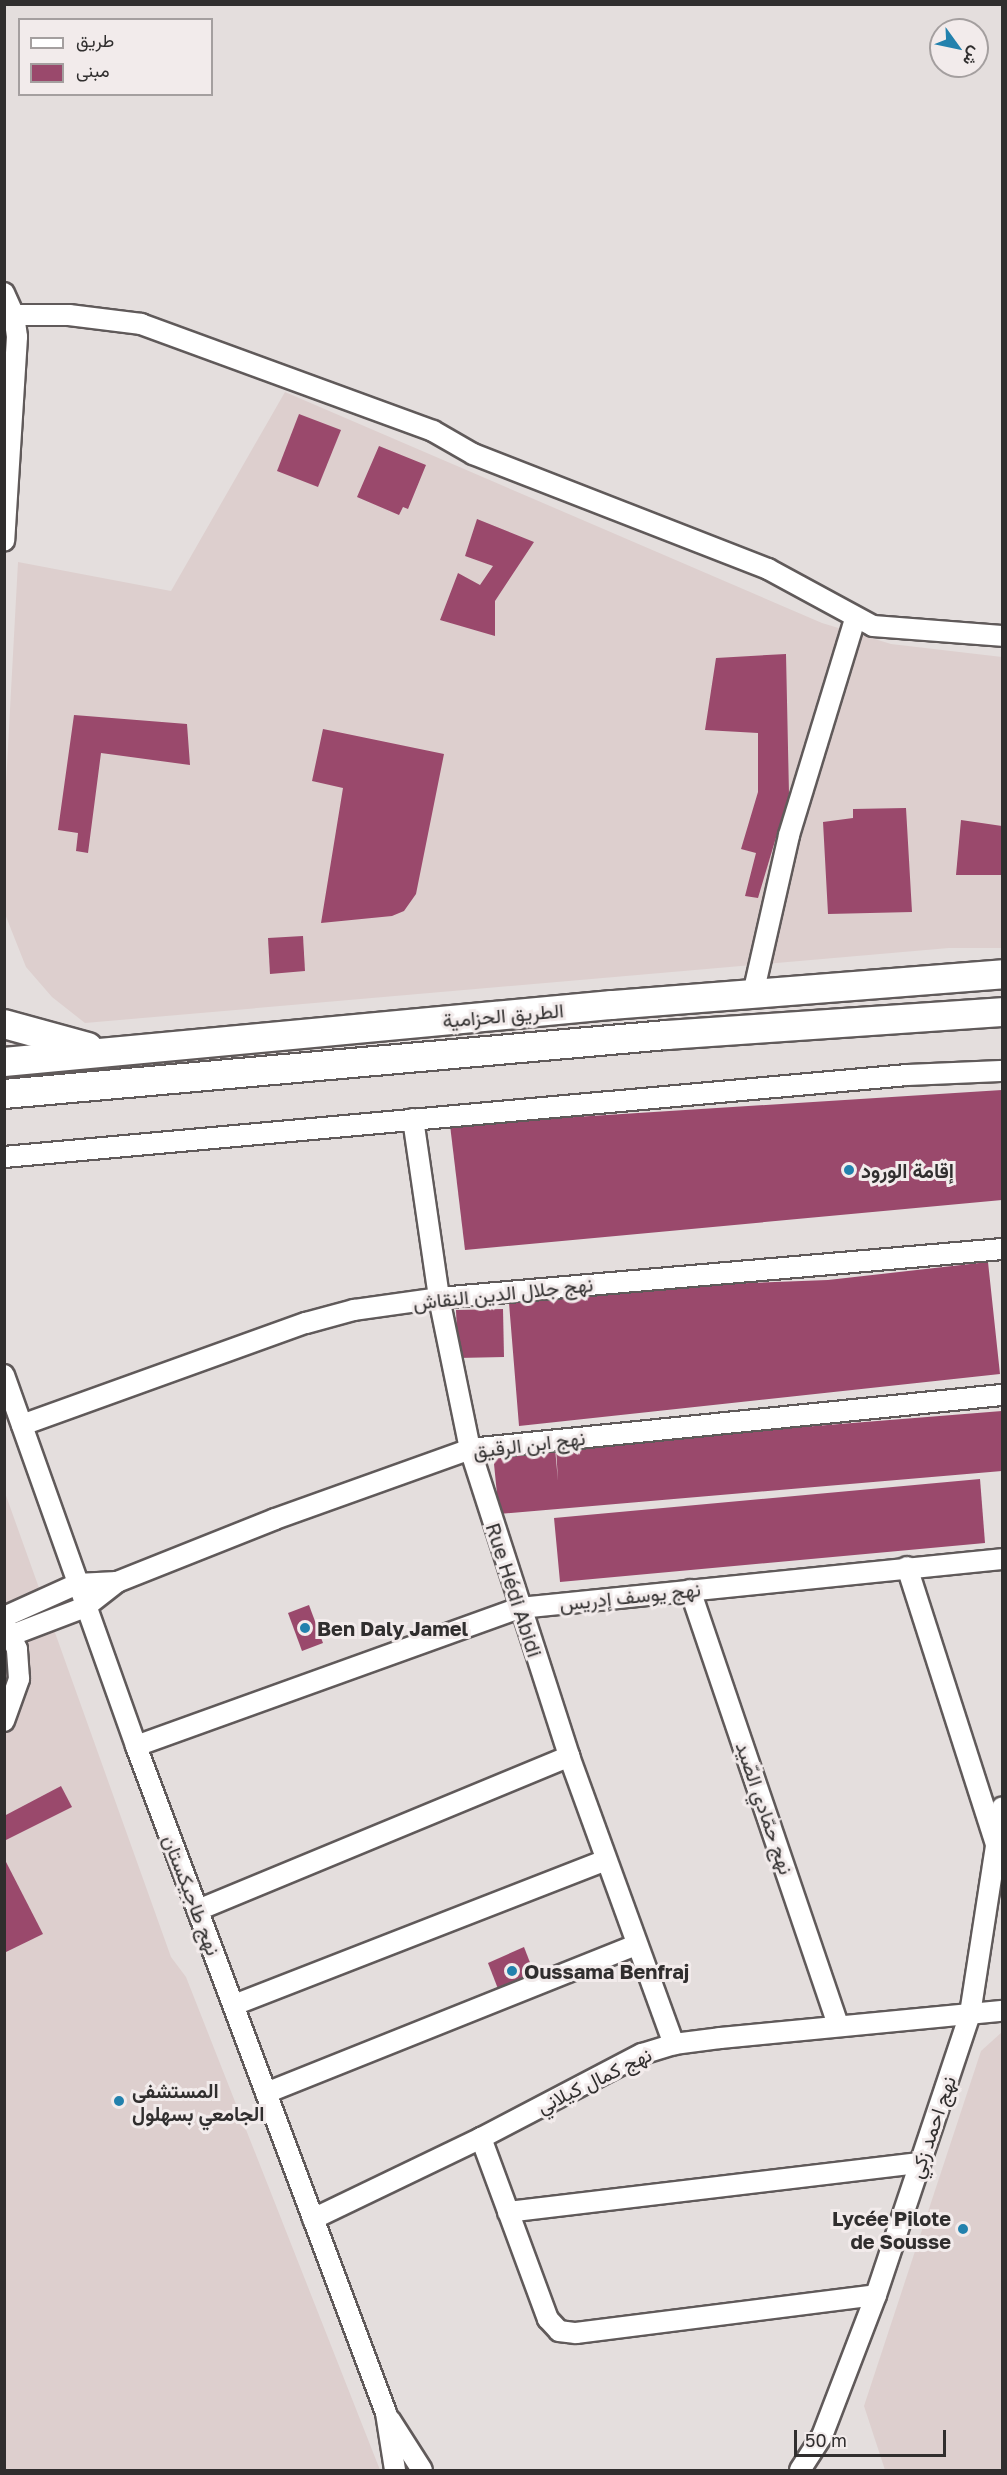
<!DOCTYPE html>
<html>
<head>
<meta charset="utf-8">
<style>
  body { margin:0 }
  #map { position:relative; width:1007px; height:2475px; overflow:hidden; background:#e4dedd; font-family:"Golos Text",Vazirmatn,sans-serif }
  div>[style] { position:absolute }
  [style*='--x'] { left:calc(var(--x)*1px); top:calc(var(--y)*1px); width:calc(var(--w)*1px); rotate:calc(var(--a)*1deg) }
  .built>* { inset:0; background:#ddcfce }
  .building>* { inset:0; background:#9a496c }
  .roads { filter:drop-shadow(2px 0 #605a5a) drop-shadow(-2px 0 #605a5a) drop-shadow(0 2px #605a5a) drop-shadow(0 -2px #605a5a) }
  .minor>* { height:20px; margin:-10px; padding:0 10px; transform-origin:10px; border-radius:10px; background:#fff }
  .highway>* { height:28px; margin:-14px; padding:0 14px; transform-origin:14px; border-radius:14px; background:#fff }
  .dots>* { width:16px; height:16px; translate:-50% -50%; box-sizing:border-box; border:3px solid #f2ebeb; border-radius:50% }
  span { translate:-50% -50%; white-space:nowrap; text-align:center; line-height:1.15; -webkit-text-stroke:6px #f2ebeb; paint-order:stroke }
  .street-label { font-size:20px; color:#302e2e }
  .poi-label { font-size:20px; color:#302e2e; font-weight:700 }
  .left { translate:0 -50%; text-align:left }
  .right { translate:-100% -50%; text-align:right }
  .frame { position:absolute; inset:0; border:6px solid #302e2e; pointer-events:none }
  .legend { position:absolute; left:18px; top:18px; width:195px; height:78px; box-sizing:border-box; background:#f2ebeb; border:2px solid #a49f9f; margin:0; padding:8px 10px; list-style:none; font-size:18px; color:#302e2e }
  .legend li { display:flex; align-items:center; gap:12px; height:30px }
  .legend b { width:30px; border:2px solid #a49f9f }
  .north { position:absolute; left:929px; top:18px; width:60px; height:60px; box-sizing:border-box; background:#f2ebeb; border:2px solid #a49f9f; border-radius:50%; rotate:123deg; font-size:16px; font-weight:700; line-height:24px; text-align:center; color:#302e2e }
  .north::after { content:''; display:block; margin:auto; width:21px; height:27px; background:#2281ad; clip-path:polygon(50% 0,100% 100%,50% 72%,0 100%) }
  .scale { position:absolute; left:794px; top:2430px; width:152px; height:27px; box-sizing:border-box; border:3px solid #302e2e; border-top:0; padding-left:8px; font-size:18px; line-height:21px; white-space:nowrap; color:#302e2e; -webkit-text-stroke:4px #f2ebeb; paint-order:stroke }
</style>
</head>
<body>
<div id="map">
  <div class="built">
    <div style="clip-path:polygon(285px 392px,822px 623px,891px 644px,1002px 657px,1002px 948px,949px 948px,85px 1023px,52px 997px,26px 967px,5px 914px,5px 802px,18px 562px,171px 591px)"></div>
    <div style="clip-path:polygon(4px 1490px,171px 1957px,186px 1977px,380px 2470px,5px 2470px)"></div>
    <div style="clip-path:polygon(1002px 2032px,1002px 2470px,885px 2470px,864px 2406px,981px 2051px)"></div>
  </div>
  <div class="building">
    <div style="clip-path:polygon(299px 414px,341px 430px,318px 487px,277px 471px)"></div>
    <div style="clip-path:polygon(379px 446px,426px 465px,408px 509px,403px 507px,399px 515px,357px 497px)"></div>
    <div style="clip-path:polygon(477px 519px,534px 542px,495px 601px,495px 636px,440px 620px,458px 573px,480px 585px,493px 566px,465px 556px)"></div>
    <div style="clip-path:polygon(786px 654px,789px 794px,758px 898px,745px 896px,756px 853px,741px 849px,758px 792px,758px 733px,705px 730px,716px 658px)"></div>
    <div style="clip-path:polygon(74px 715px,187px 724px,190px 765px,101px 753px,88px 853px,76px 851px,78px 833px,58px 830px)"></div>
    <div style="clip-path:polygon(323px 729px,444px 754px,416px 894px,404px 911px,392px 916px,321px 923px,343px 788px,312px 781px)"></div>
    <div style="clip-path:polygon(906px 808px,912px 912px,828px 914px,823px 822px,853px 818px,853px 809px)"></div>
    <div style="clip-path:polygon(961px 820px,1002px 826px,1002px 875px,956px 875px)"></div>
    <div style="clip-path:polygon(303px 936px,305px 971px,270px 974px,268px 938px)"></div>
    <div style="clip-path:polygon(1002px 1090px,1002px 1200px,465px 1250px,450px 1125px)"></div>
    <div style="clip-path:polygon(988px 1262px,1000px 1374px,519px 1426px,509px 1303px,721px 1284px,828px 1280px)"></div>
    <div style="clip-path:polygon(503px 1309px,504px 1357px,458px 1358px,456px 1310px)"></div>
    <div style="clip-path:polygon(1002px 1411px,1002px 1471px,499px 1514px,493px 1454px,555px 1448px,558px 1481px,556px 1447px)"></div>
    <div style="clip-path:polygon(980px 1479px,985px 1543px,560px 1582px,554px 1518px)"></div>
    <div style="clip-path:polygon(309px 1605px,323px 1643px,302px 1651px,288px 1613px)"></div>
    <div style="clip-path:polygon(61px 1786px,72px 1807px,4px 1841px,4px 1816px)"></div>
    <div style="clip-path:polygon(5px 1860px,43px 1934px,6px 1952px,5px 1949px)"></div>
    <div style="clip-path:polygon(524px 1947px,536px 1978px,500px 1994px,488px 1963px)"></div>
  </div>
  <div class="roads">
    <div class="minor">
      <div style="--x:4;--y:293;--w:24;--a:66"></div>
      <div style="--x:14;--y:315;--w:22;--a:82"></div>
      <div style="--x:17;--y:337;--w:204;--a:93.6"></div>
      <div style="--x:4;--y:320;--w:11;--a:-27"></div>
      <div style="--x:14;--y:315;--w:55;--a:0"></div>
      <div style="--x:69;--y:315;--w:73;--a:7.1"></div>
      <div style="--x:141;--y:324;--w:311;--a:20.1"></div>
      <div style="--x:433;--y:431;--w:46;--a:29.9"></div>
      <div style="--x:473;--y:454;--w:317;--a:21.3"></div>
      <div style="--x:768;--y:569;--w:119;--a:28.5"></div>
      <div style="--x:873;--y:626;--w:129;--a:4.4"></div>
      <div style="--x:753;--y:994;--w:163;--a:-77.2"></div>
      <div style="--x:789;--y:835;--w:226;--a:-73"></div>
      <div style="--x:413;--y:1119;--w:181;--a:81.7"></div>
      <div style="--x:439;--y:1298;--w:154;--a:78.4"></div>
      <div style="--x:470;--y:1449;--w:323;--a:72.1"></div>
      <div style="--x:569;--y:1756;--w:307;--a:70"></div>
      <div style="--x:4;--y:1157;--w:906;--a:-5.19"></div>
      <div style="--x:906;--y:1075;--w:96;--a:-2.4"></div>
      <div style="--x:4;--y:1375;--w:394;--a:70.4"></div>
      <div style="--x:136;--y:1746;--w:712;--a:69.45"></div>
      <div style="--x:386;--y:2413;--w:58;--a:81"></div>
      <div style="--x:22;--y:1425;--w:302;--a:-19.8"></div>
      <div style="--x:306;--y:1323;--w:50;--a:-15.2"></div>
      <div style="--x:354;--y:1310;--w:86;--a:-8"></div>
      <div style="--x:439;--y:1298;--w:565;--a:-4.97"></div>
      <div style="--x:907;--y:1567;--w:291;--a:72.2"></div>
      <div style="--x:690;--y:1590;--w:459;--a:71.2"></div>
      <div style="--x:4;--y:1617;--w:80;--a:-24.3"></div>
      <div style="--x:77;--y:1584;--w:40;--a:-2.9"></div>
      <div style="--x:117;--y:1582;--w:170;--a:-21.7"></div>
      <div style="--x:275;--y:1519;--w:207;--a:-19.7"></div>
      <div style="--x:470;--y:1449;--w:535;--a:-5.8"></div>
      <div style="--x:12;--y:1635;--w:78;--a:-21"></div>
      <div style="--x:85;--y:1607;--w:41;--a:-38"></div>
      <div style="--x:4;--y:1721;--w:45;--a:-70.3"></div>
      <div style="--x:19;--y:1679;--w:30;--a:-94"></div>
      <div style="--x:17;--y:1649;--w:28;--a:-116"></div>
      <div style="--x:136;--y:1746;--w:408;--a:-19.8"></div>
      <div style="--x:520;--y:1608;--w:484;--a:-5.8"></div>
      <div style="--x:198;--y:1910;--w:402;--a:-22.5"></div>
      <div style="--x:234;--y:2005;--w:399;--a:-21.3"></div>
      <div style="--x:266;--y:2093;--w:399;--a:-21.8"></div>
      <div style="--x:481;--y:2138;--w:193;--a:69.7"></div>
      <div style="--x:548;--y:2319;--w:16;--a:47"></div>
      <div style="--x:559;--y:2331;--w:17;--a:7"></div>
      <div style="--x:576;--y:2333;--w:302;--a:-7.2"></div>
      <div style="--x:508;--y:2212;--w:415;--a:-6.8"></div>
      <div style="--x:313;--y:2219;--w:187;--a:-25.7"></div>
      <div style="--x:481;--y:2138;--w:182;--a:-27.6"></div>
      <div style="--x:642;--y:2054;--w:34;--a:-17"></div>
      <div style="--x:674;--y:2044;--w:46;--a:-7.4"></div>
      <div style="--x:720;--y:2038;--w:283;--a:-5.5"></div>
      <div style="--x:390;--y:2420;--w:59;--a:57.4"></div>
      <div style="--x:800;--y:2470;--w:40;--a:-57.1"></div>
      <div style="--x:822;--y:2436;--w:151;--a:-69"></div>
      <div style="--x:876;--y:2295;--w:296;--a:-71.5"></div>
      <div style="--x:970;--y:2014;--w:209;--a:-81.2"></div>
    </div>
    <div class="highway">
      <div style="--x:4;--y:1024;--w:87;--a:15.3"></div>
      <div style="--x:4;--y:1062;--w:611;--a:-5.36"></div>
      <div style="--x:612;--y:1005;--w:391;--a:-4.5"></div>
      <div style="--x:4;--y:1094;--w:665;--a:-5.09"></div>
      <div style="--x:666;--y:1035;--w:337;--a:-3.9"></div>
    </div>
  </div>
  <div class="dots">
    <div style="left:849px;top:1170px;background:#2281ad"></div>
    <div style="left:305px;top:1628px;background:#2281ad"></div>
    <div style="left:512px;top:1971px;background:#2281ad"></div>
    <div style="left:119px;top:2101px;background:#2281ad"></div>
    <div style="left:963px;top:2229px;background:#2281ad"></div>
  </div>
  <div class="street-label">
    <span style="left:503px;top:1015px;rotate:-5deg">الطريق الحزامية</span>
    <span style="left:503px;top:1293px;rotate:-6deg">نهج جلال الدين النقاش</span>
    <span style="left:529px;top:1444px;rotate:-7deg">نهج ابن الرقيق</span>
    <span style="left:514px;top:1590px;rotate:72deg">Rue Hédi Abidi</span>
    <span style="left:630px;top:1596px;rotate:-6deg">نهج يوسف إدريس</span>
    <span style="left:765px;top:1808px;rotate:71deg">نهج حمّادي الصّيد</span>
    <span style="left:192px;top:1895px;rotate:69deg">نهج طاجيكستان</span>
    <span style="left:594px;top:2080px;rotate:-26deg">نهج كمال كيلاني</span>
    <span style="left:932px;top:2127px;rotate:-71deg">نهج احمد زكي</span>
  </div>
  <div class="poi-label">
    <span class="left" style="left:861px;top:1170px">إقامة الورود</span>
    <span class="left" style="left:317px;top:1628px">Ben Daly Jamel</span>
    <span class="left" style="left:524px;top:1971px">Oussama Benfraj</span>
    <span class="left" style="left:132px;top:2102px">المستشفى<br>الجامعي بسهلول</span>
    <span class="right" style="left:951px;top:2230px">Lycée Pilote<br>de Sousse</span>
  </div>
  <div class="frame"></div>
  <ul class="legend">
  <li><b style="height:8px;background:#fff"></b>طريق</li>
  <li><b style="height:16px;background:#9a496c"></b>مبنى</li>
  </ul>
  <div class="north">ش</div>
  <div class="scale">50 m</div>
</div>
</body>
</html>
